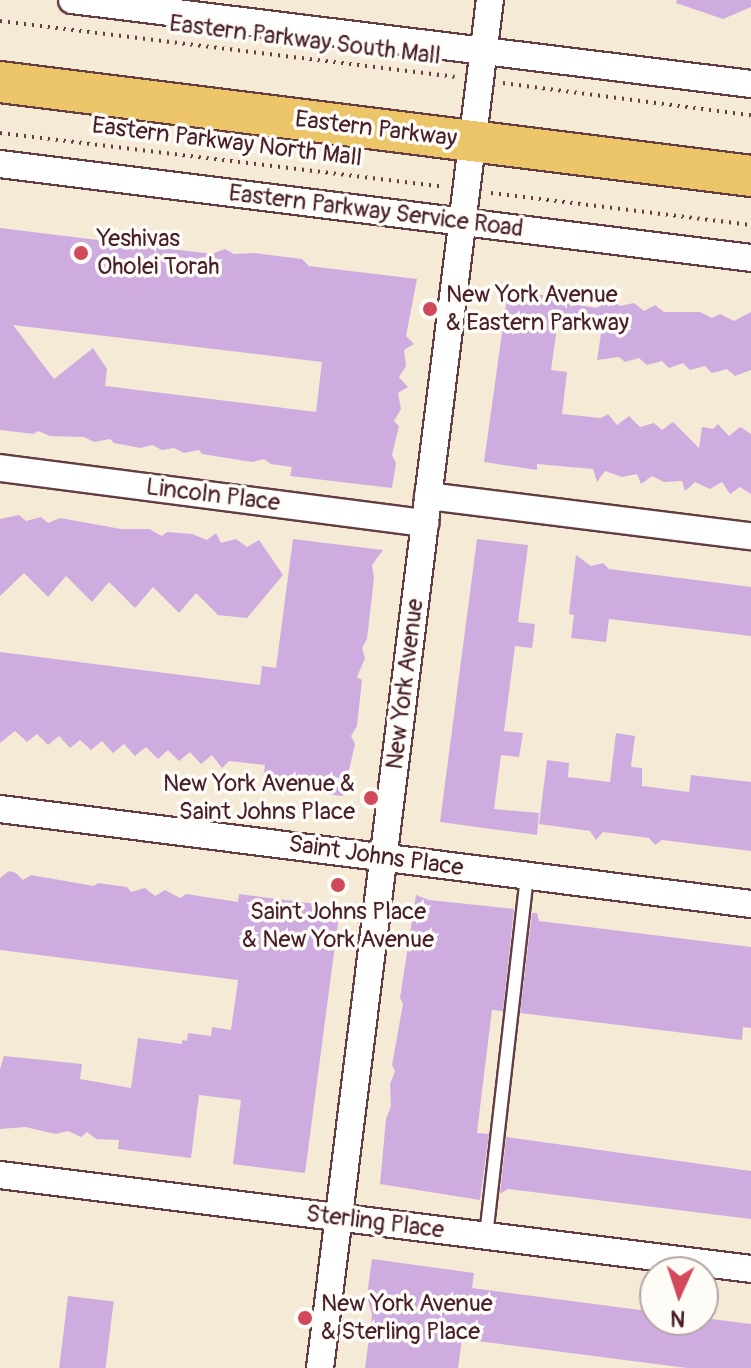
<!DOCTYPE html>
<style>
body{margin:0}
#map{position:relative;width:751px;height:1368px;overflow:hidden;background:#f5ead5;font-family:Pangolin,sans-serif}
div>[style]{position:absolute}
.building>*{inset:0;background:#cfacdf;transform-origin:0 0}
.path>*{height:4px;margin-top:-2px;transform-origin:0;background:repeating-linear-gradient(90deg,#643d44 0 2px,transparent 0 8px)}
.roads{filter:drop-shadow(2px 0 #643d44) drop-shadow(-2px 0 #643d44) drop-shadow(0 2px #643d44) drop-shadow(0 -2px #643d44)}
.service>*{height:12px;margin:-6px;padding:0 6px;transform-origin:6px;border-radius:6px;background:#fff}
.minor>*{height:26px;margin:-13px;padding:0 13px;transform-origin:13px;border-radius:13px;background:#fff}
.primary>*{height:40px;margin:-20px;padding:0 20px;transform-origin:20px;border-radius:20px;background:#edc569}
.dots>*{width:22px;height:22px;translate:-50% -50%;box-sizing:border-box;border:4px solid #fdfcf7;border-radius:50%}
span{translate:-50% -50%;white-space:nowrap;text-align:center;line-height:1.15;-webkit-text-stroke:7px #fdfcf7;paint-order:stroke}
.street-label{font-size:24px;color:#4a1f2b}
.poi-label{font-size:24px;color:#4a1f2b}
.left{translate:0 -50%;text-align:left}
.right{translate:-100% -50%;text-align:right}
.north{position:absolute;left:639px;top:1256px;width:80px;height:80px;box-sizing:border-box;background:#fdfcf7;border:2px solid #b5a4a5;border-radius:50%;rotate:183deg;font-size:22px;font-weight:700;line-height:32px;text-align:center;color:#4a1f2b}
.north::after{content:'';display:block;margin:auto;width:28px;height:36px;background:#d1495b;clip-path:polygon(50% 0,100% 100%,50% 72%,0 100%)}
</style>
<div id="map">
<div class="building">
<i style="clip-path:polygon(677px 0,751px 0,751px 7px,723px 19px,676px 3px)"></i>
<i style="clip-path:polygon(evenodd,0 228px,212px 254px,225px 249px,234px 254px,254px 253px,302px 259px,309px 266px,417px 279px,406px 336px,414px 344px,404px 350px,406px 366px,399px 377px,408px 387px,398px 393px,401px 409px,394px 421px,399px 426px,392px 455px,396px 463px,392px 488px,290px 476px,292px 467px,271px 464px,264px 459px,252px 462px,202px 454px,199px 450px,184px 453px,174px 448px,162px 450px,152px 445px,141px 448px,114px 443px,110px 439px,94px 442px,84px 437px,50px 436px,38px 431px,34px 434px,0 430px,0 228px,13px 325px,322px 362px,316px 412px,105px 386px,107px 369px,93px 348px,54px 379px,13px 325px)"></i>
<i style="clip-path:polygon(508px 290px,561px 298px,560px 302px,597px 308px,611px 299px,620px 306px,634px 303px,644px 311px,655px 305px,664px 312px,700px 312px,712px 318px,720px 314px,734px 321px,751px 312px,751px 370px,735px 376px,727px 369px,712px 373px,705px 366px,690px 370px,683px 363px,669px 368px,662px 361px,647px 365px,639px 358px,625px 362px,619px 357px,597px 360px,602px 327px,577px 323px,574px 319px,574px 323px,558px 321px,551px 370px,567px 372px,562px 414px,601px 418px,608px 414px,617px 425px,629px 416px,640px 427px,654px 423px,662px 430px,673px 422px,699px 448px,702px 427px,713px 429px,718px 424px,729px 436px,740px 427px,751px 434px,751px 494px,740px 487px,730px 494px,722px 482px,710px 489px,695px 482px,685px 491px,682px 481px,664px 482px,652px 476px,641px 484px,637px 474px,622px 477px,605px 471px,597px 482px,593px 469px,537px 464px,537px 470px,484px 462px)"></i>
<i style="clip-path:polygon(19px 515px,26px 521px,41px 517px,48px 523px,60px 518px,121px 529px,149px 529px,162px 536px,167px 532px,192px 534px,207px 540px,216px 533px,221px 543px,236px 539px,247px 547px,259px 540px,283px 575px,247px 618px,218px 615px,196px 593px,179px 613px,153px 587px,135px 608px,109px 582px,92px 602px,66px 576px,48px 597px,24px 573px,0 596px,0 519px)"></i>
<i style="clip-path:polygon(293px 539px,383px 550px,372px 565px,374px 578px,367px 639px,362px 648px,365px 658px,357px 677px,362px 680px,357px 726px,351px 736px,355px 744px,343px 796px,262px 786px,265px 765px,229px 761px,222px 768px,212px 755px,201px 764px,190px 752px,179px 761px,168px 750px,158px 759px,146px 747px,135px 756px,124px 744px,113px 753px,102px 741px,91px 750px,80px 740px,70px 748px,59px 736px,48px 745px,37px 734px,27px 742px,15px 731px,0 743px,0 652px,260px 685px,262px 666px,276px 668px)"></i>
<i style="clip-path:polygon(477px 539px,528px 545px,518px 622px,535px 624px,532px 648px,515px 646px,504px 731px,523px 733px,519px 757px,501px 755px,494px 809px,539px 813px,537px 835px,440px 822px)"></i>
<i style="clip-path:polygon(576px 555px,591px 566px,603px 563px,609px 569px,751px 587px,751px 636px,609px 619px,606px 642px,571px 638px,574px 615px,569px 614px)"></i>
<i style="clip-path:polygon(616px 733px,635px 736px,631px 767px,642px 768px,642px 786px,689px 792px,691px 775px,751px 782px,751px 851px,662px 840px,655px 845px,649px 838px,603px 832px,596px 840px,590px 831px,539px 824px,547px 760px,569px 763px,568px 777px,610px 782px)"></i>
<i style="clip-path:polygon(9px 871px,16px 873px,23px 880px,31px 875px,94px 886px,98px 883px,127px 887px,131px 892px,145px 888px,155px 896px,165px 890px,180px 898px,186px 894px,238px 902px,239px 894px,340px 907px,305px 1173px,233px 1164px,241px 1100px,199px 1095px,191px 1158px,118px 1149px,119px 1140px,96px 1139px,87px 1132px,81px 1137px,68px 1131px,56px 1134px,25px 1127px,0 1129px,0 1069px,4px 1056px,82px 1064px,80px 1079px,131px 1088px,138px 1038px,182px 1044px,182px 1040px,187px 1041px,188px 1033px,211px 1036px,212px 1027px,231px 1030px,238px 980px,0 950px,0 878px)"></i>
<i style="clip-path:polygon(416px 895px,429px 900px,514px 909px,503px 1011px,492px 1010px,481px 1099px,477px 1133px,489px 1134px,480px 1200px,380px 1184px,386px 1119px,391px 1106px,390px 1084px,395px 1071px,392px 1065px,403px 1004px,400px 998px)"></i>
<i style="clip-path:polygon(532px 913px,537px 913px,539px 921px,751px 947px,751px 1028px,743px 1027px,742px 1040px,520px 1013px)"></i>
<i style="clip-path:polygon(506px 1137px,751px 1171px,751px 1219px,508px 1189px,500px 1194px)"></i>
<i style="clip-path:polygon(372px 1259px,474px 1273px,472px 1288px,655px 1312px,655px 1320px,703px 1318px,751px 1324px,751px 1368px,687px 1368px,462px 1339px,458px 1368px,365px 1368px,372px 1315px,367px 1296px)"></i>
<i style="left:68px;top:1296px;width:46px;height:73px;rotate:7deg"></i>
</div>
<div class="path">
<i style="left:0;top:21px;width:458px;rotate:7deg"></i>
<i style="left:503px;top:83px;width:250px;rotate:7.4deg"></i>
<i style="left:0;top:133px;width:447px;rotate:6.9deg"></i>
<i style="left:491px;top:193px;width:262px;rotate:7deg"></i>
</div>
<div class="roads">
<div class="service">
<i style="left:486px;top:1236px;width:361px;rotate:-83.5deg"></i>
</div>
<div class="minor">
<i style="left:72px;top:0;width:684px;rotate:7.05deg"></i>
<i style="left:0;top:164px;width:757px;rotate:7.13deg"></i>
<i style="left:0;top:468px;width:429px;rotate:7.4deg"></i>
<i style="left:428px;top:496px;width:325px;rotate:7.1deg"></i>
<i style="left:0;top:809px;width:757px;rotate:7.21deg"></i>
<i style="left:0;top:1175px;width:757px;rotate:7.13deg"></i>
<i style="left:320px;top:1368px;width:1379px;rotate:-82.92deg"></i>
</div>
<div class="primary">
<i style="left:0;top:82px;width:757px;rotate:7.13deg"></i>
</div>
</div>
<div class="dots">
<i style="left:81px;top:253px;background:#d1495b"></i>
<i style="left:430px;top:309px;background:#d1495b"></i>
<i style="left:371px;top:798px;background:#d1495b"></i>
<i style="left:338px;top:885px;background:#d1495b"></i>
<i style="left:305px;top:1318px;background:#d1495b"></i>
</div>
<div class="street-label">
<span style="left:305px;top:40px;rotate:7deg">Eastern Parkway South Mall</span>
<span style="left:376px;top:129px;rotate:7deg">Eastern Parkway</span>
<span style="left:227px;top:142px;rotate:7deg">Eastern Parkway North Mall</span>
<span style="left:376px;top:211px;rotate:7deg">Eastern Parkway Service Road</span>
<span style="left:213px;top:495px;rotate:7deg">Lincoln Place</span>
<span style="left:405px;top:684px;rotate:-83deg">New York Avenue</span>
<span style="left:376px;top:856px;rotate:8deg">Saint Johns Place</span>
<span style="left:375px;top:1222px;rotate:7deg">Sterling Place</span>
</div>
<div class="poi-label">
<span class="left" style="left:97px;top:253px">Yeshivas<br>Oholei Torah</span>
<span class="left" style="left:446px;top:309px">New York Avenue<br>&amp; Eastern Parkway</span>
<span class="right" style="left:355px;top:798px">New York Avenue &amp;<br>Saint Johns Place</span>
<span style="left:338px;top:926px">Saint Johns Place<br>&amp; New York Avenue</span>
<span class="left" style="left:321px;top:1318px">New York Avenue<br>&amp; Sterling Place</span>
</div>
<div class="north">N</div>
</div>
